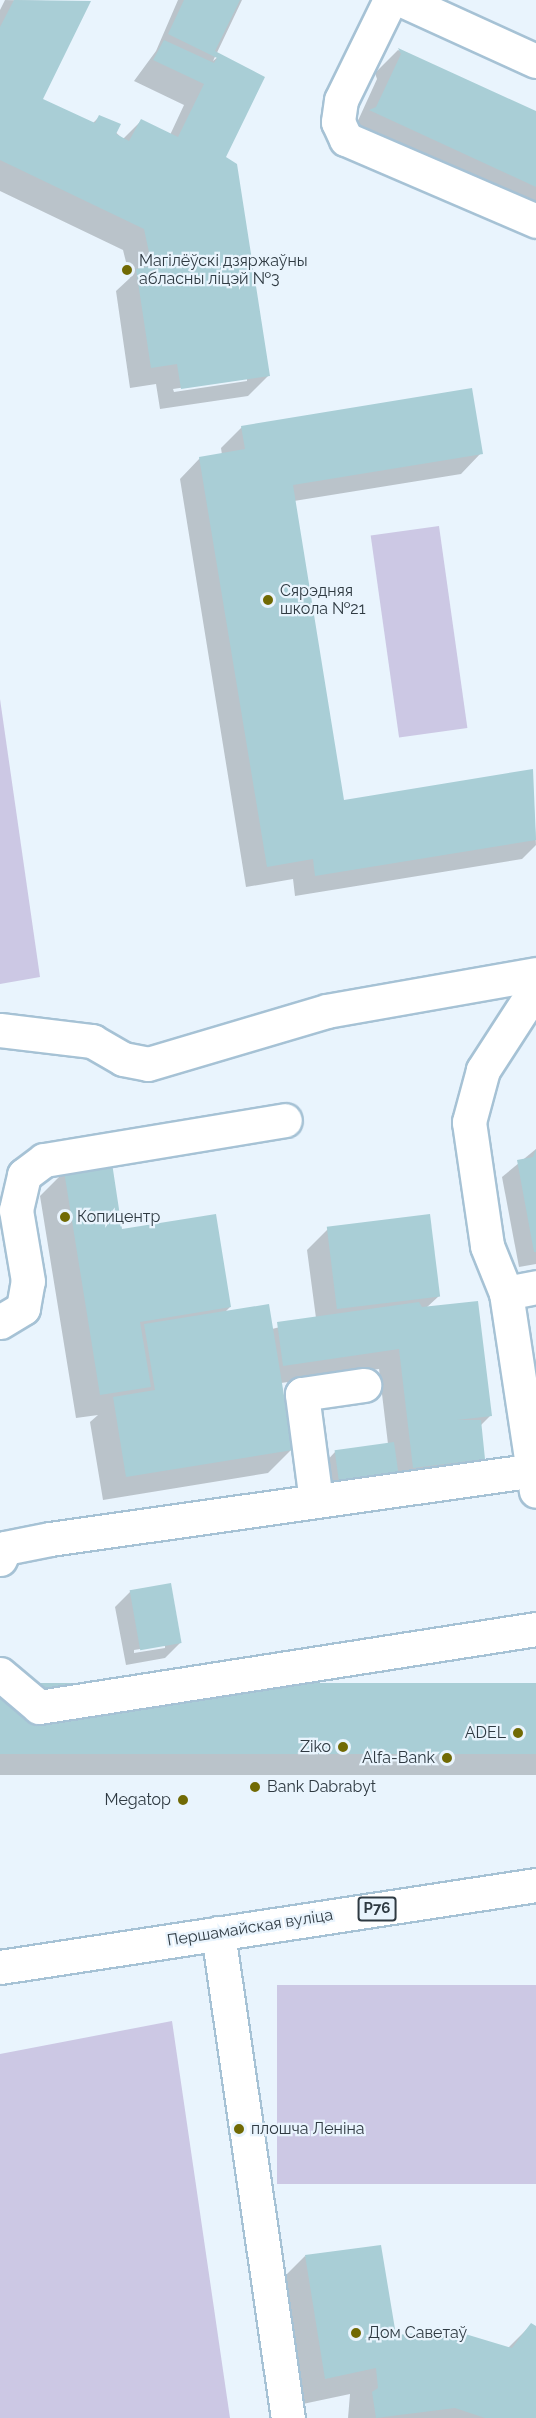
<!DOCTYPE html>
<meta charset="utf-8">
<style>
body{margin:0}
#map{position:relative;width:536px;height:2418px;overflow:hidden;background:#e9f4fd;font-family:Raleway,sans-serif}
div>[style]{position:absolute}
.green>*{inset:0;background:#ccc8e4;transform-origin:0 0}
.shadow>*{inset:0;background:#0003;transform-origin:0 0}
.building>*{inset:0;background:#a9ced6;transform-origin:0 0}
.roads{filter:drop-shadow(2px 0 #a6c2d5) drop-shadow(-2px 0 #a6c2d5) drop-shadow(0 2px #a6c2d5) drop-shadow(0 -2px #a6c2d5)}
.minor>*{height:33px;margin:-16.5px;padding:0 16.5px;transform-origin:16.5px;border-radius:16.5px;background:#fff}
.major>*{height:33px;margin:-16.5px;padding:0 16.5px;transform-origin:16.5px;border-radius:16.5px;background:#fff}
.dots>*{width:16px;height:16px;translate:-50% -50%;box-sizing:border-box;border:3px solid #e9f4fd;border-radius:50%}
span{translate:-50% -50%;white-space:nowrap;text-align:center;line-height:1.15;-webkit-text-stroke:4.5px #e9f4fd;paint-order:stroke}
.shield-label span{padding:2px 4px;background:#e9f4fd;border:2px solid;border-radius:4px;-webkit-text-stroke-width:0}
.shield-label{font-size:15px;color:#2f3a42;font-weight:700}
.poi-label{font-size:16px;color:#2f3a42}
.left{translate:0 -50%;text-align:left}
.right{translate:-100% -50%;text-align:right}
.street-label{font-size:16px;color:#2f3a42}
</style>
<div id="map">
<div class="green">
<i style="left:439px;top:526px;width:204px;height:69px;rotate:82deg"></i>
<i style="clip-path:polygon(0 699px,40px 977px,0 984px)"></i>
<i style="left:536px;top:1985px;width:199px;height:259px;rotate:90deg"></i>
<i style="clip-path:polygon(172px 2021px,230px 2418px,0 2418px,0 2054px)"></i>
</div>
<div class="shadow">
<i style="clip-path:polygon(evenodd,5px 0,89px 2px,41px 100px,92px 124px,99px 117px,123px 139px,141px 121px,170px 135px,184px 105px,134px 81px,156px 51px,178px 0,242px 0,213px 61px,219px 56px,224px 158px,269px 375px,248px 396px,160px 409px,156px 384px,130px 388px,116px 291px,130px 278px,123px 250px,0 191px,0 10px,5px 0,247px 378px,247px 381px,174px 392px,173px 389px,247px 378px)"></i>
<i style="clip-path:polygon(398px 50px,536px 113px,536px 222px,356px 125px,377px 79px,375px 73px)"></i>
<i style="clip-path:polygon(242px 427px,481px 453px,461px 474px,294px 501px,343px 802px,532px 771px,536px 845px,522px 859px,295px 896px,293px 879px,246px 887px,180px 479px,200px 458px,222px 455px,221px 448px)"></i>
<i style="clip-path:polygon(536px 1149px,536px 1264px,519px 1267px,502px 1177px)"></i>
<i style="clip-path:polygon(64px 1172px,121px 1230px,230px 1307px,224px 1313px,272px 1329px,316px 1318px,307px 1250px,328px 1229px,439px 1296px,426px 1308px,490px 1416px,480px 1426px,483px 1459px,475px 1467px,324px 1495px,320px 1468px,335px 1452px,388px 1444px,379px 1369px,281px 1383px,292px 1449px,268px 1473px,103px 1500px,90px 1422px,98px 1415px,76px 1418px,40px 1196px)"></i>
<i style="clip-path:polygon(evenodd,131px 1591px,180px 1643px,165px 1658px,126px 1665px,115px 1607px,131px 1591px,165px 1645px,165px 1648px,134px 1653px,134px 1650px,165px 1645px)"></i>
<i style="left:536px;top:1685px;width:90px;height:542px;rotate:90deg"></i>
<i style="clip-path:polygon(305px 2256px,395px 2337px,508px 2348px,531px 2325px,536px 2328px,536px 2418px,348px 2418px,350px 2394px,298px 2405px,278px 2283px)"></i>
</div>
<div class="building">
<i style="clip-path:polygon(14px 0,91px 1px,43px 99px,95px 123px,99px 115px,121px 124px,116px 134px,129px 141px,141px 119px,178px 137px,204px 84px,153px 60px,164px 40px,214px 63px,217px 58px,168px 34px,184px 0,240px 0,215px 51px,265px 77px,226px 157px,237px 164px,270px 376px,181px 389px,177px 364px,151px 368px,136px 269px,152px 266px,144px 229px,0 160px,0 27px)"></i>
<i style="clip-path:polygon(398px 48px,536px 111px,536px 187px,369px 110px,376px 107px,401px 54px)"></i>
<i style="clip-path:polygon(472px 388px,483px 454px,293px 485px,344px 800px,533px 769px,536px 840px,315px 876px,313px 859px,267px 867px,199px 457px,245px 449px,241px 426px)"></i>
<i style="clip-path:polygon(536px 1149px,536px 1252px,534px 1252px,517px 1160px,533px 1157px)"></i>
<i style="clip-path:polygon(112px 1163px,122px 1229px,216px 1214px,231px 1307px,140px 1322px,151px 1387px,100px 1395px,64px 1171px)"></i>
<i style="left:430px;top:1214px;width:83px;height:104px;rotate:83deg"></i>
<i style="clip-path:polygon(478px 1301px,492px 1416px,457px 1420px,481px 1420px,485px 1459px,413px 1468px,399px 1349px,283px 1366px,277px 1322px,419px 1302px,422px 1307px)"></i>
<i style="clip-path:polygon(269px 1304px,293px 1450px,126px 1477px,113px 1397px,155px 1390px,144px 1324px)"></i>
<i style="left:394px;top:1442px;width:30px;height:60px;rotate:82deg"></i>
<i style="left:171px;top:1583px;width:61px;height:42px;rotate:80deg"></i>
<i style="left:536px;top:1683px;width:71px;height:543px;rotate:90deg"></i>
<i style="clip-path:polygon(381px 2245px,396px 2335px,452px 2330px,512px 2348px,531px 2323px,536px 2326px,536px 2418px,485px 2418px,455px 2408px,376px 2418px,372px 2392px,378px 2388px,376px 2368px,325px 2379px,305px 2255px)"></i>
</div>
<div class="roads">
<div class="minor">
<i style="left:390px;top:0;width:111px;rotate:116.1deg"></i>
<i style="left:341px;top:100px;width:22px;rotate:98deg"></i>
<i style="left:338px;top:122px;width:19px;rotate:65deg"></i>
<i style="left:346px;top:139px;width:207px;rotate:23.3deg"></i>
<i style="left:402px;top:0;width:147px;rotate:24.5deg"></i>
<i style="left:536px;top:988px;width:98px;rotate:122.9deg"></i>
<i style="left:483px;top:1070px;width:54px;rotate:105.1deg"></i>
<i style="left:469px;top:1122px;width:125px;rotate:81.7deg"></i>
<i style="left:487px;top:1246px;width:51px;rotate:68deg"></i>
<i style="left:506px;top:1293px;width:200px;rotate:81.4deg"></i>
<i style="left:0;top:1030px;width:93px;rotate:6.8deg"></i>
<i style="left:92px;top:1041px;width:36px;rotate:30deg"></i>
<i style="left:123px;top:1059px;width:25px;rotate:11deg"></i>
<i style="left:148px;top:1064px;width:187px;rotate:-16.5deg"></i>
<i style="left:327px;top:1011px;width:212px;rotate:-10deg"></i>
<i style="left:506px;top:1293px;width:31px;rotate:-11deg"></i>
<i style="left:0;top:1322px;width:27px;rotate:-31deg"></i>
<i style="left:23px;top:1308px;width:27px;rotate:-80deg"></i>
<i style="left:28px;top:1281px;width:72px;rotate:-99.6deg"></i>
<i style="left:16px;top:1210px;width:36px;rotate:-77deg"></i>
<i style="left:24px;top:1175px;width:25px;rotate:-37deg"></i>
<i style="left:44px;top:1160px;width:244px;rotate:-9.4deg"></i>
<i style="left:316px;top:1501px;width:108px;rotate:-97.5deg"></i>
<i style="left:302px;top:1394px;width:63px;rotate:-8.3deg"></i>
<i style="left:0;top:1559px;width:12px;rotate:-66deg"></i>
<i style="left:5px;top:1548px;width:46px;rotate:-11.3deg"></i>
<i style="left:50px;top:1539px;width:488px;rotate:-8.1deg"></i>
<i style="left:0;top:1674px;width:51px;rotate:40.2deg"></i>
<i style="left:39px;top:1707px;width:503px;rotate:-8.92deg"></i>
<i style="left:218px;top:1933px;width:490px;rotate:81.8deg"></i>
</div>
<div class="major">
<i style="left:0;top:1967px;width:542px;rotate:-8.7deg"></i>
</div>
</div>
<div class="dots">
<i style="left:127px;top:270px;background:#716a04"></i>
<i style="left:268px;top:600px;background:#716a04"></i>
<i style="left:65px;top:1217px;background:#716a04"></i>
<i style="left:518px;top:1733px;background:#716a04"></i>
<i style="left:343px;top:1747px;background:#716a04"></i>
<i style="left:447px;top:1758px;background:#716a04"></i>
<i style="left:255px;top:1787px;background:#716a04"></i>
<i style="left:183px;top:1800px;background:#716a04"></i>
<i style="left:239px;top:2129px;background:#716a04"></i>
<i style="left:356px;top:2333px;background:#716a04"></i>
</div>
<div class="shield-label">
<span style="left:377px;top:1909px">Р76</span>
</div>
<div class="poi-label">
<span class="left" style="left:139px;top:270px">Магілёўскі дзяржаўны<br>абласны ліцэй №3</span>
<span class="left" style="left:280px;top:600px">Сярэдняя<br>школа №21</span>
<span class="left" style="left:77px;top:1217px">Копицентр</span>
<span class="right" style="left:506px;top:1733px">ADEL</span>
<span class="right" style="left:331px;top:1747px">Ziko</span>
<span class="right" style="left:435px;top:1758px">Alfa-Bank</span>
<span class="left" style="left:267px;top:1787px">Bank Dabrabyt</span>
<span class="right" style="left:171px;top:1800px">Megatop</span>
<span class="left" style="left:251px;top:2129px">плошча Леніна</span>
<span class="left" style="left:368px;top:2333px">Дом Саветаў</span>
</div>
<div class="street-label">
<span style="left:250px;top:1928px;rotate:-9deg">Першамайская вуліца</span>
</div>
</div>
